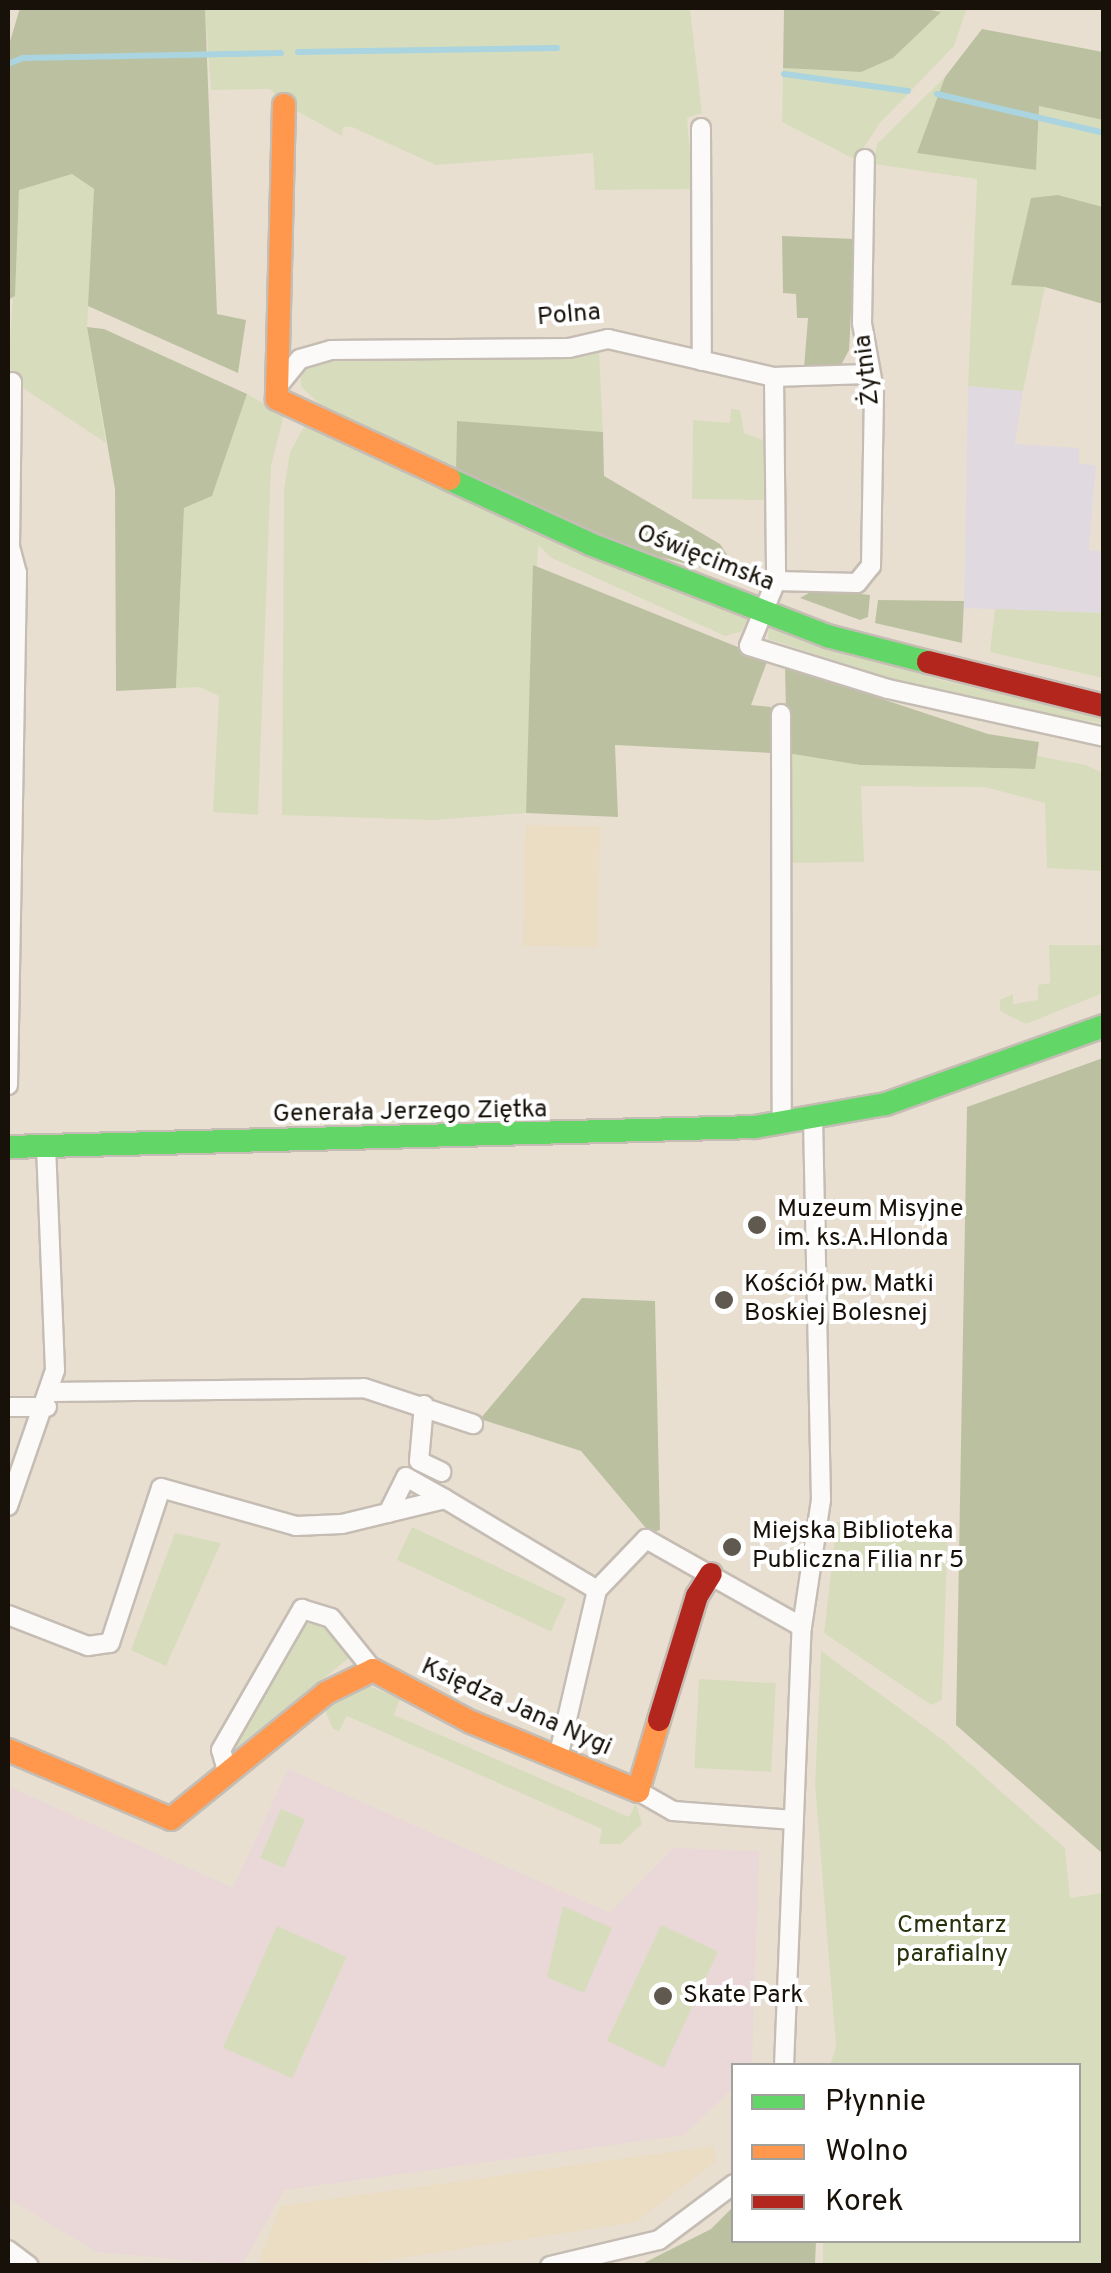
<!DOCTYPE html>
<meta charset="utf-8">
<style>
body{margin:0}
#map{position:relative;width:1111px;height:2273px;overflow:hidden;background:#e8dfd1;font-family:Overpass,sans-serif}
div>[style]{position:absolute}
.commercial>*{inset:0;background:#e0dae0}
.built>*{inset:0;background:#ebdcc4;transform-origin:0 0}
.education>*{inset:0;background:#e9d8d7}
.green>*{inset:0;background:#d7ddbc;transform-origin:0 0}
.forest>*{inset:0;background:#bbc1a0}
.stream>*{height:6px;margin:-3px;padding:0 3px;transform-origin:3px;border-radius:3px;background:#aad4df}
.roads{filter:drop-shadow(2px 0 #c5bdb4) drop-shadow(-2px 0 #c5bdb4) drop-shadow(0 2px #c5bdb4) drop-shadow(0 -2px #c5bdb4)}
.street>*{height:18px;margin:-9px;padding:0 9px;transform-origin:9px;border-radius:9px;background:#fcfaf8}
.fast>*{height:22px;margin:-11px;padding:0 11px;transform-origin:11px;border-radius:11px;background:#63d668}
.slow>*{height:22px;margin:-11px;padding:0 11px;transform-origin:11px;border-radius:11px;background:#ff974d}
.jam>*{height:22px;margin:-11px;padding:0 11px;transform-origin:11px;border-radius:11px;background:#b3261e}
.dots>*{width:28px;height:28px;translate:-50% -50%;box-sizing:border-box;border:5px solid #fff;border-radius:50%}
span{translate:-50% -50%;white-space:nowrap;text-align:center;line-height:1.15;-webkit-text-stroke:8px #fff;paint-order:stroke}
.street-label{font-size:25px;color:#171109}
.poi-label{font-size:25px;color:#171109}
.left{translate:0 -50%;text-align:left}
.park-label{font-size:25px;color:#26320b}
.frame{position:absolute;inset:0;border:10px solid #171109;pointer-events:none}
.legend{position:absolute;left:731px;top:2063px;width:350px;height:180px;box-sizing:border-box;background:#fff;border:2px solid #a2a09d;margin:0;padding:12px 18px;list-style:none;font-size:30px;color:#171109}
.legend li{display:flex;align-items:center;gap:20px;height:50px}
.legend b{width:50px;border:2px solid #a2a09d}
</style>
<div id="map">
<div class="commercial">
<i style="clip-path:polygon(968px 386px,1023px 391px,1015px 444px,1079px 448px,1079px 464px,1096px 465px,1089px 550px,1103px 551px,1103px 613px,964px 608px)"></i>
</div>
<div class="built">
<i style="left:525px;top:825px;width:75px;height:121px;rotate:1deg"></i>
<i style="clip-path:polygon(714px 2146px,717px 2161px,636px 2222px,356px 2265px,257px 2265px,280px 2206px)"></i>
</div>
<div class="education">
<i style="clip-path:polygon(288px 1769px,610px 1913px,673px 1848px,759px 1851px,752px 2065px,734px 2066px,733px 2088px,684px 2135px,284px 2190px,242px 2265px,96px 2252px,8px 2198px,8px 1786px,233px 1888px)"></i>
</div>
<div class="green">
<i style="clip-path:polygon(205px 8px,690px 8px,702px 113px,687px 118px,693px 189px,595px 190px,593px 153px,436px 165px,352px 127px,343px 127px,342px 136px,286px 105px,270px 89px,211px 90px)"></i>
<i style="clip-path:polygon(943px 8px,967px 8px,954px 46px,879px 124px,856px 160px,782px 122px,783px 68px,861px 72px)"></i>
<i style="clip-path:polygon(945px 77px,918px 153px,1036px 170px,1039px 106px,1103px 120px,1103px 207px,1058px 195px,1011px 284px,1045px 287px,1023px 391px,968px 386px,977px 179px,874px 164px,877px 144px)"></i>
<i style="clip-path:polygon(72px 174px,94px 189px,87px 327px,106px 443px,8px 378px,19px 189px)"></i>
<i style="clip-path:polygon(599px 351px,603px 432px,457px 422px,456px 469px,334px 417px,301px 387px,301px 374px,314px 364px,375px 353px,566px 357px)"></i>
<i style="clip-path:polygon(247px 394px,284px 415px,271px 466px,258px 815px,213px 812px,219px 696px,200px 687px,176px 688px,184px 508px,212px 496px)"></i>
<i style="clip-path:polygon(731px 409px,740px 410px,744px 433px,771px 443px,771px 500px,692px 499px,693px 420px,730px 423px)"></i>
<i style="clip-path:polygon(305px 425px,544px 533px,748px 619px,742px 631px,725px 636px,552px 558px,538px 545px,526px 813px,434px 820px,282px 815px,284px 490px,290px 452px)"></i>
<i style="clip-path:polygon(995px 609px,1103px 613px,1103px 678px,990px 652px)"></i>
<i style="clip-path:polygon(769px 627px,940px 680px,1103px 717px,1102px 723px,991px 705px,883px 676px,768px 639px)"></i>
<i style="clip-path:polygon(787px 753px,860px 765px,1034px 769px,1037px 756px,1086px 765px,1103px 773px,1103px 871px,1047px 868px,1045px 803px,985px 787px,861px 786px,864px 862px,786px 863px)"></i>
<i style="clip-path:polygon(1049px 945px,1103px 945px,1103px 993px,1026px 1024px,1000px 1011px,1000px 1000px,1013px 994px,1013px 1004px,1038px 1000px,1038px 985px,1050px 983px)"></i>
<i style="clip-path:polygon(837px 1522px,948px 1525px,942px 1700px,931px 1705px,824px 1633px)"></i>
<i style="left:412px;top:1527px;width:170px;height:36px;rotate:25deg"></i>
<i style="clip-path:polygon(175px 1533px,221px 1543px,166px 1666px,131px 1650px)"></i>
<i style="clip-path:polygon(309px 1620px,319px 1621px,354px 1654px,236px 1748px,232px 1742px)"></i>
<i style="clip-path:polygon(821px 1651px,943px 1740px,1065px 1848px,1070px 1898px,1103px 1893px,1103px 2265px,823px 2265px,823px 2241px,1078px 2240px,1078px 2066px,830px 2065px,836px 2047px,815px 1784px)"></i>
<i style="left:699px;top:1679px;width:77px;height:89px;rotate:3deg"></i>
<i style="clip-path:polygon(367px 1685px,400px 1699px,394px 1715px,459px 1743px,629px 1817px,636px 1803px,642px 1824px,621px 1844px,599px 1844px,602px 1829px,347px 1716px,339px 1731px,333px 1729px,326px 1713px,329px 1702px)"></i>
<i style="left:281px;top:1809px;width:26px;height:53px;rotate:23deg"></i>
<i style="clip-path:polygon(563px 1906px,612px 1928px,584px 1993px,547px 1977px)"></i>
<i style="left:661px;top:1925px;width:63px;height:128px;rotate:25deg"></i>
<i style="left:277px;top:1926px;width:76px;height:133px;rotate:24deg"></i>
</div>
<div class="forest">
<i style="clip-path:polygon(20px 8px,205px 8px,217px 314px,246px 320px,238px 373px,88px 306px,94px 189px,72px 174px,19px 190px,15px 296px,8px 300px,8px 48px)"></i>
<i style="clip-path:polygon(784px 8px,920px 8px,941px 12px,893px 58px,861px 72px,783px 68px)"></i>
<i style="clip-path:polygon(982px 29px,1103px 52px,1103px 120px,1039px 106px,1036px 170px,917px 153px,945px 77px)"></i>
<i style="clip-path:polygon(1058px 195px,1103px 207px,1103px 304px,1045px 287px,1011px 285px,1031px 198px)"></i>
<i style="clip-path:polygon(782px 236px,855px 239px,849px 350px,840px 367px,804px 368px,808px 318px,797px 318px,796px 294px,783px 293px)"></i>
<i style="clip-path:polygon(87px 327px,104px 329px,247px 394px,212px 496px,184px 508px,176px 688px,116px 691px,115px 489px)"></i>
<i style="clip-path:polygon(457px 421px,603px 432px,604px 476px,720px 544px,733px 564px,728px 575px,609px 543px,456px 469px)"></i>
<i style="clip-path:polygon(533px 565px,768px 659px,751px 705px,771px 707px,772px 753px,615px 745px,618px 817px,526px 813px)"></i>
<i style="clip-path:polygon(816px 589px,870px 595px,868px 617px,860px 620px,800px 598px)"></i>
<i style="clip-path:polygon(878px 600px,964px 601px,962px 643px,875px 623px)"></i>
<i style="clip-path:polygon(785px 667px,988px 734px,1039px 742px,1035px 769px,860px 765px,787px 753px)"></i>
<i style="clip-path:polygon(1103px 1058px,1104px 1058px,1103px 1854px,956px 1725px,967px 1107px)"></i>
<i style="clip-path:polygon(582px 1298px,655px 1301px,660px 1530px,650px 1533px,581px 1451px,480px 1419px)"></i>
<i style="clip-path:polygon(733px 2207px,734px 2240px,816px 2241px,815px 2265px,640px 2265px,711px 2229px)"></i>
</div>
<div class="stream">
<i style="left:298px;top:52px;width:259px;rotate:-0.9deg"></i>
<i style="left:8px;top:64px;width:16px;rotate:-22deg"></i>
<i style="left:23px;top:58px;width:258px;rotate:-1.1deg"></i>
<i style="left:784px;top:74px;width:125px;rotate:7.8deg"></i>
<i style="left:937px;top:94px;width:171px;rotate:13.1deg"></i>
</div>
<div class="roads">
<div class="street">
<i style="left:701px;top:128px;width:233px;rotate:89.8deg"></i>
<i style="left:774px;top:377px;width:204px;rotate:89.4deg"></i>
<i style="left:776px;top:581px;width:70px;rotate:112.6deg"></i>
<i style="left:749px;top:646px;width:145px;rotate:17.2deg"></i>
<i style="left:888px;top:689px;width:221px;rotate:12.5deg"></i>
<i style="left:282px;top:381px;width:28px;rotate:-51deg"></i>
<i style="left:300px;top:359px;width:32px;rotate:-16deg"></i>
<i style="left:331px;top:350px;width:238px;rotate:-0.5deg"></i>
<i style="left:569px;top:348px;width:40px;rotate:-13deg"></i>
<i style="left:608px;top:339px;width:170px;rotate:12.9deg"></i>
<i style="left:774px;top:377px;width:95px;rotate:-1.8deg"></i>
<i style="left:776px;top:581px;width:81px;rotate:1.4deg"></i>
<i style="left:857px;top:583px;width:22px;rotate:-51deg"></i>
<i style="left:871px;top:566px;width:176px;rotate:-89deg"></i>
<i style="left:874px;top:390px;width:68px;rotate:-100.2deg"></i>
<i style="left:862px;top:323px;width:164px;rotate:-89deg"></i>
<i style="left:781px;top:714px;width:410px;rotate:89.9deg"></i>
<i style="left:8px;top:1085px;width:512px;rotate:-88.99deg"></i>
<i style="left:17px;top:573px;width:27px;rotate:-105deg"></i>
<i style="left:10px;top:547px;width:165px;rotate:-89.3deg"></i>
<i style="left:51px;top:1392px;width:313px;rotate:-0.7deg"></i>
<i style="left:364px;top:1388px;width:115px;rotate:18.3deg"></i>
<i style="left:424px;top:1405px;width:56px;rotate:95.1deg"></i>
<i style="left:419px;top:1461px;width:25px;rotate:26deg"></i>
<i style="left:8px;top:1407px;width:39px"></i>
<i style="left:8px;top:1506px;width:144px;rotate:-70.9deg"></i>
<i style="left:55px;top:1370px;width:224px;rotate:-92.3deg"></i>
<i style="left:388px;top:1513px;width:40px;rotate:-63.4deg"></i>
<i style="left:406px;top:1477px;width:45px;rotate:29.4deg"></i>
<i style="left:597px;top:1590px;width:71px;rotate:-46.1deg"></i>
<i style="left:646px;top:1539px;width:179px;rotate:29.4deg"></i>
<i style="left:8px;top:1615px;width:86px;rotate:21.2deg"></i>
<i style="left:88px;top:1646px;width:22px;rotate:-8deg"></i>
<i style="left:110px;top:1643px;width:163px;rotate:-71.8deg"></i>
<i style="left:161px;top:1488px;width:140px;rotate:15.7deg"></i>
<i style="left:296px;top:1526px;width:46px;rotate:-2.5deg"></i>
<i style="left:342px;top:1524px;width:106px;rotate:-13.6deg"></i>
<i style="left:445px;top:1499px;width:177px;rotate:30.9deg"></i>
<i style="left:597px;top:1590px;width:171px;rotate:103.1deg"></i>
<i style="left:228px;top:1774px;width:25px;rotate:-106deg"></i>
<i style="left:221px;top:1750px;width:163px;rotate:-60.1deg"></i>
<i style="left:302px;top:1609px;width:30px;rotate:17deg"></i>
<i style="left:331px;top:1618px;width:67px;rotate:51.1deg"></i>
<i style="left:638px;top:1791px;width:40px;rotate:29.7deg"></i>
<i style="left:673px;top:1811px;width:121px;rotate:4.3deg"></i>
<i style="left:784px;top:2066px;width:439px;rotate:-87.7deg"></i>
<i style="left:802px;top:1627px;width:128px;rotate:-81.5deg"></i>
<i style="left:821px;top:1500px;width:381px;rotate:-91.2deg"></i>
<i style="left:8px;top:2250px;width:26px;rotate:37deg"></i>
<i style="left:550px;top:2266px;width:112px;rotate:-13.4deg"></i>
<i style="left:659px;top:2240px;width:94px;rotate:-36.7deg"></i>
</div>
<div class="fast">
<i style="left:449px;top:479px;width:155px;rotate:24.7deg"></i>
<i style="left:590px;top:544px;width:254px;rotate:21.2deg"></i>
<i style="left:827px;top:636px;width:104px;rotate:14.4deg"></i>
<i style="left:8px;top:1147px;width:747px;rotate:-1.53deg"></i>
<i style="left:755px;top:1127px;width:133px;rotate:-10deg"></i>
<i style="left:886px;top:1104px;width:232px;rotate:-19.7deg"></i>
</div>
<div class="slow">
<i style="left:284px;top:105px;width:294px;rotate:91.4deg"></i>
<i style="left:277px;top:399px;width:190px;rotate:24.9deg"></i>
<i style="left:8px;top:1750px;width:177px;rotate:22.9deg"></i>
<i style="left:171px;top:1819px;width:200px;rotate:-39.1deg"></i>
<i style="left:326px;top:1693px;width:52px;rotate:-26.1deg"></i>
<i style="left:373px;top:1670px;width:111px;rotate:28deg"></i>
<i style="left:471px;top:1722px;width:181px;rotate:22.4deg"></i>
<i style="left:638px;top:1791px;width:74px;rotate:-73.5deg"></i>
</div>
<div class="jam">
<i style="left:928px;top:662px;width:181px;rotate:14deg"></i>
<i style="left:659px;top:1720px;width:130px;rotate:-73deg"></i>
<i style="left:697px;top:1596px;width:26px;rotate:-58deg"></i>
</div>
</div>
<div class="dots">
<i style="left:757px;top:1225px;background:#60594f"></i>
<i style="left:724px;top:1300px;background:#60594f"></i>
<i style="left:732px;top:1547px;background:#60594f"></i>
<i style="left:663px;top:1996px;background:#60594f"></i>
</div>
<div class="street-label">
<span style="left:569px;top:316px;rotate:-5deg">Polna</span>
<span style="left:868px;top:370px;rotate:-97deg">Żytnia</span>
<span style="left:705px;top:559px;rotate:21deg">Oświęcimska</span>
<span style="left:410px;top:1113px;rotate:-1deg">Generała Jerzego Ziętka</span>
<span style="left:516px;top:1708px;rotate:24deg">Księdza Jana Nygi</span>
</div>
<div class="poi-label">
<span class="left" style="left:777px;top:1225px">Muzeum Misyjne<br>im. ks.A.Hlonda</span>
<span class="left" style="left:744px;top:1300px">Kościół pw. Matki<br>Boskiej Bolesnej</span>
<span class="left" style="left:752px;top:1547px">Miejska Biblioteka<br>Publiczna Filia nr 5</span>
<span class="left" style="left:683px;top:1996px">Skate Park</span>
</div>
<div class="park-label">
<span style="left:952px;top:1941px">Cmentarz<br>parafialny</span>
</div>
<div class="frame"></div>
<ul class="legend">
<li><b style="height:12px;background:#63d668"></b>Płynnie</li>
<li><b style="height:12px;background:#ff974d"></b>Wolno</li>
<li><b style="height:12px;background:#b3261e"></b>Korek</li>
</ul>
</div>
